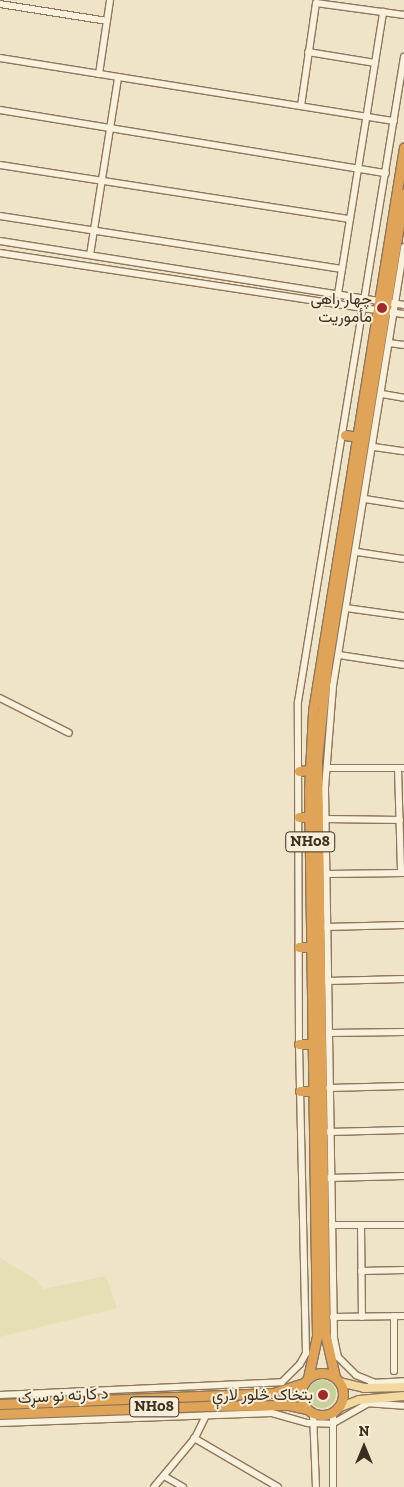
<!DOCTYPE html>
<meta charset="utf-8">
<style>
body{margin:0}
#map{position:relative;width:404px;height:1487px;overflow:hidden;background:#f0e4c8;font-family:"Zilla Slab",Vazirmatn,serif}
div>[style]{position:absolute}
.farmland>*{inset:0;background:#e6deb5}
.green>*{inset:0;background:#c9cf9b}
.round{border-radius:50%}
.roads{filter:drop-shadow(1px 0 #8d765c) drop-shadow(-1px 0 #8d765c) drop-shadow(0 1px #8d765c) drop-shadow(0 -1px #8d765c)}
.minor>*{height:6px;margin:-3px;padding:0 3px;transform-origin:3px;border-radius:3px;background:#faf1dc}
.major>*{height:8px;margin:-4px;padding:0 4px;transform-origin:4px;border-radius:4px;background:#f3d9a0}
.highway>*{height:9px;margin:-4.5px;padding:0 4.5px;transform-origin:4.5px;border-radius:4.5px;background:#e0a458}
.highway>.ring{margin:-4.5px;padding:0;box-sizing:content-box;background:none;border:9px solid #e0a458;border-radius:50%}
.dots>*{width:14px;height:14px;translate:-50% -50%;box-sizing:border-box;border:2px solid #f7eed8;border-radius:50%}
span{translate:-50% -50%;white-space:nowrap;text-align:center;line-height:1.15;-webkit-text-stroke:4px #f7eed8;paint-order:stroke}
.shield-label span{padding:1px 4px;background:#f7eed8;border:1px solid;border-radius:4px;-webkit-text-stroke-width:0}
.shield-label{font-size:15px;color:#3d2e20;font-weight:700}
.poi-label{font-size:16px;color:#3d2e20}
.right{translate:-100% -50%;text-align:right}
.street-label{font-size:16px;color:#3d2e20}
.north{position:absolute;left:339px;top:1422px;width:50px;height:50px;-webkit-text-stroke:4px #f7eed8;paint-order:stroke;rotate:0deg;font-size:14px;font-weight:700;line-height:20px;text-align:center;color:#3d2e20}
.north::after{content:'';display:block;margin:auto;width:18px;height:22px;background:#3d2e20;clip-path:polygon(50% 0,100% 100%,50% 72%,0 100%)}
</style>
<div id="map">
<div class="farmland">
<i style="clip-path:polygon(0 1258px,35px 1279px,43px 1289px,106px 1276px,117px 1308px,0 1337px)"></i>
</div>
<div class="green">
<i class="round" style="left:308px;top:1380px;width:28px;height:28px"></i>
</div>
<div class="roads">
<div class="minor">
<i style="left:0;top:4px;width:108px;rotate:9deg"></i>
<i style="left:308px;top:52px;width:68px;rotate:9.3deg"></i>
<i style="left:0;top:58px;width:399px;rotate:9.1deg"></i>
<i style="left:99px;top:74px;width:75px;rotate:-81.5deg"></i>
<i style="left:301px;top:106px;width:104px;rotate:-81.7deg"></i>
<i style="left:316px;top:3px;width:89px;rotate:7.8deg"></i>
<i style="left:0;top:110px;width:391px;rotate:9.3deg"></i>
<i style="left:0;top:165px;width:354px;rotate:8.8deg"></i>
<i style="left:0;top:216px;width:346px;rotate:8.8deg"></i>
<i style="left:0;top:241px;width:409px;rotate:9deg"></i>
<i style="left:0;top:253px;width:409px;rotate:8.6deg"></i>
<i style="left:90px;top:255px;width:179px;rotate:-81deg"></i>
<i style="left:338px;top:294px;width:286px;rotate:-80.9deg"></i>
<i style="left:389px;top:343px;width:15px;rotate:8deg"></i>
<i style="left:382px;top:394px;width:22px;rotate:10deg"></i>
<i style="left:374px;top:447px;width:30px;rotate:8deg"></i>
<i style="left:365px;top:499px;width:39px;rotate:9deg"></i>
<i style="left:357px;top:552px;width:48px;rotate:8.5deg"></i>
<i style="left:346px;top:608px;width:59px;rotate:7.9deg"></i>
<i style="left:339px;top:655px;width:66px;rotate:8.7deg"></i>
<i style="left:0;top:698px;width:77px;rotate:26.9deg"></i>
<i style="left:327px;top:768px;width:77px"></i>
<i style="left:398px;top:769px;width:104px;rotate:88.3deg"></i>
<i style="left:326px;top:819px;width:74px;rotate:0.8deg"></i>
<i style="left:327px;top:874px;width:77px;rotate:-0.7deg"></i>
<i style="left:326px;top:927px;width:78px;rotate:-1.5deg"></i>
<i style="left:327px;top:981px;width:77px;rotate:-1.5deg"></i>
<i style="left:329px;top:1033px;width:75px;rotate:-0.8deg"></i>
<i style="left:329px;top:1088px;width:75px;rotate:-1.5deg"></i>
<i style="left:329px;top:1132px;width:75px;rotate:-1.5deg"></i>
<i style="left:329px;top:1178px;width:75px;rotate:-1.5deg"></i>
<i style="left:332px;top:1225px;width:72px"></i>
<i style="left:361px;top:1225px;width:92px;rotate:89.4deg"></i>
<i style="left:361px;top:1271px;width:43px;rotate:-1.3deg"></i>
<i style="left:394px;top:1316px;width:55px;rotate:90deg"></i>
<i style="left:333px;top:1317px;width:71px;rotate:-0.8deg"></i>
<i style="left:373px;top:1382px;width:18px;rotate:-158deg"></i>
<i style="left:356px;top:1375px;width:25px;rotate:-135deg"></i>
<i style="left:338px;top:1357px;width:19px;rotate:-102deg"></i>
<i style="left:334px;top:1338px;width:550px;rotate:-90.94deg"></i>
<i style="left:325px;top:788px;width:102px;rotate:-85.5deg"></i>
<i style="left:333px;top:686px;width:445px;rotate:-80.8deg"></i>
<i style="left:371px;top:1383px;width:33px;rotate:-3deg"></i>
<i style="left:0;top:1395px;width:282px;rotate:-2.6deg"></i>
<i style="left:282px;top:1382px;width:25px;rotate:-45deg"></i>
<i style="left:300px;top:1364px;width:13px;rotate:-61deg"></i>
<i style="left:306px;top:1353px;width:309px;rotate:-91.3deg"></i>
<i style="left:299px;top:1044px;width:342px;rotate:-90.2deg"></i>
<i style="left:298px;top:702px;width:654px;rotate:-80.67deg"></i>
<i style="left:365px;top:1403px;width:39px;rotate:4deg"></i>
<i style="left:333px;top:1412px;width:75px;rotate:90deg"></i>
<i style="left:313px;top:1413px;width:74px;rotate:87.7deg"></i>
<i style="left:0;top:1423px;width:272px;rotate:-2.1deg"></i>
<i style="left:272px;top:1413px;width:37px;rotate:16deg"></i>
<i style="left:308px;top:1423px;width:24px;rotate:2deg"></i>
<i style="left:332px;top:1424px;width:40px;rotate:-29.7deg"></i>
<i style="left:194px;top:1438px;width:97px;rotate:30.3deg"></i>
<i style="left:164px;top:1476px;width:22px;rotate:30deg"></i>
<i style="left:154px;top:1487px;width:64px;rotate:-50.1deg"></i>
<i style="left:195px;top:1438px;width:25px;rotate:-64deg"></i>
</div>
<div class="major">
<i style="left:339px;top:1382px;width:26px;rotate:13deg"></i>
<i style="left:364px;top:1388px;width:40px;rotate:-1.4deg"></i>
<i style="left:338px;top:1408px;width:22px;rotate:-21deg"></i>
<i style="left:359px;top:1400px;width:45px;rotate:-5.1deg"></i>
</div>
<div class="highway">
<i style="left:345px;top:435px;width:13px;rotate:9deg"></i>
<i style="left:299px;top:771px;width:11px;rotate:-5deg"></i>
<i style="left:299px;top:817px;width:11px"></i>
<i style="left:299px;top:947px;width:13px"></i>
<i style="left:299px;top:1044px;width:14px"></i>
<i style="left:300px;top:1091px;width:13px"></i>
<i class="ring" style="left:301px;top:1373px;width:33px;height:33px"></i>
<i style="left:335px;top:1377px;width:45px;rotate:-102.8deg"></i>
<i style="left:325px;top:1333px;width:573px;rotate:-90.8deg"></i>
<i style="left:317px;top:760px;width:96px;rotate:-84deg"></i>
<i style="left:327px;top:665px;width:478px;rotate:-80.7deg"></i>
<i style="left:308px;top:1378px;width:43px;rotate:-77.9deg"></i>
<i style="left:317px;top:1336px;width:545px;rotate:-90.84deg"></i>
<i style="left:309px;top:791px;width:80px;rotate:-87.1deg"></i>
<i style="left:313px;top:711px;width:571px;rotate:-80.83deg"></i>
<i style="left:0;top:1404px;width:273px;rotate:-2.3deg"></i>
<i style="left:273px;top:1393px;width:33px;rotate:-18deg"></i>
<i style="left:0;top:1414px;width:212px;rotate:-2.2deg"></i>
<i style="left:212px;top:1406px;width:77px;rotate:-0.7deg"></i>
<i style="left:289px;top:1405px;width:18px;rotate:13deg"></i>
</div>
</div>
<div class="dots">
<i style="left:382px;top:308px;background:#9e2a2b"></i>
<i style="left:323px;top:1395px;background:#9e2a2b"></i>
</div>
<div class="shield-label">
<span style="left:310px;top:842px">NH08</span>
<span style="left:154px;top:1407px">NH08</span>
</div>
<div class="poi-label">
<span class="right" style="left:372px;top:308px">چهار راهی<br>مأموریت</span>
<span class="right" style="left:313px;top:1395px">بتخاک څلور لارې</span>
</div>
<div class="street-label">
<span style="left:63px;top:1396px;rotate:-3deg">د کارته نو سړک</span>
</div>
<div class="north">N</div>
</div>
